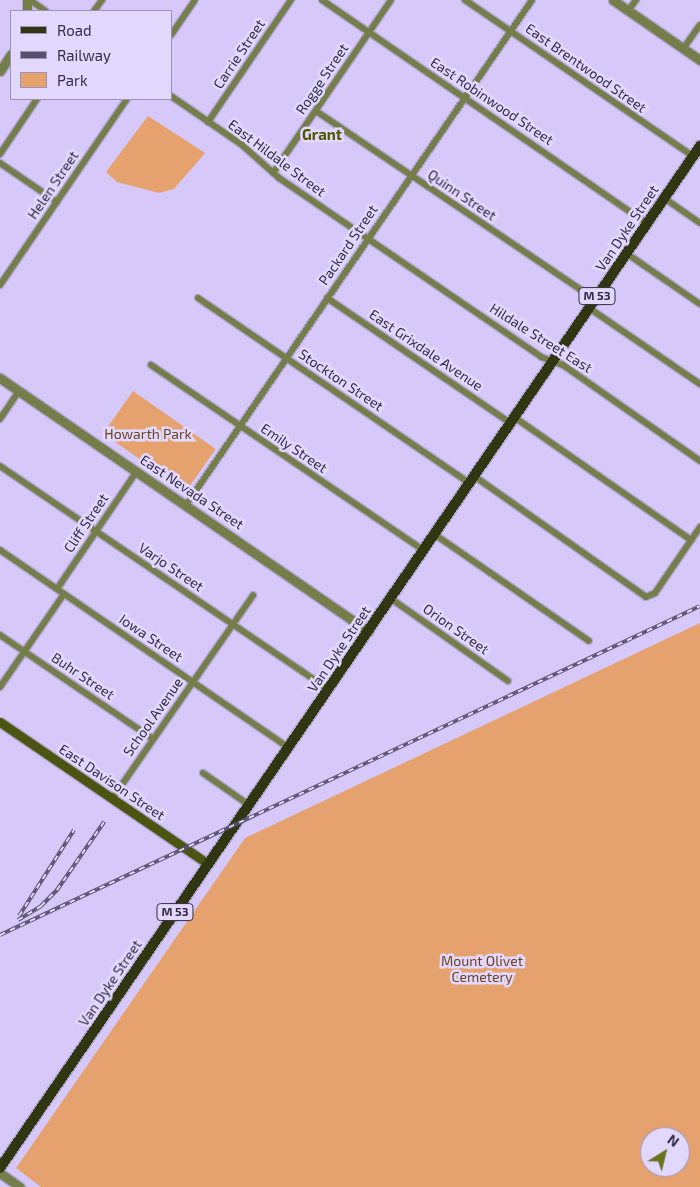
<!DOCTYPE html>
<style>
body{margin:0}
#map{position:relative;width:700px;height:1187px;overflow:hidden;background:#d6c9fa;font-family:"Exo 2",sans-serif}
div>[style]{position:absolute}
.green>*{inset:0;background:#e5a26f;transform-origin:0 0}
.roads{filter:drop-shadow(1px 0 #b2a6d2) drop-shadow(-1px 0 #b2a6d2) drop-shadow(0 1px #b2a6d2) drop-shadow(0 -1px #b2a6d2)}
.minor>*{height:6px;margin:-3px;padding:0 3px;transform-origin:3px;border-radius:3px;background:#757e4b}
.tertiary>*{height:9px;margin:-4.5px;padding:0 4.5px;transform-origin:4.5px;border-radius:4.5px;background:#757e4b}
.secondary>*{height:9px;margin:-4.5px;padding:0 4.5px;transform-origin:4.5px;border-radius:4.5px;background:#4b5511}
.primary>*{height:10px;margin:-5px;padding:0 5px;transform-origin:5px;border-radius:5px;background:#303612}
.rail>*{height:4px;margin-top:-2px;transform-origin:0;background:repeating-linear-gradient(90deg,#e2d8fd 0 5.5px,#59506e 0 11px);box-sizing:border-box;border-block:1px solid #59506e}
span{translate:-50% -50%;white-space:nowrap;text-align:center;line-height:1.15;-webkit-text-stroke:5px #e2d8fd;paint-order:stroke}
.shield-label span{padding:1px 4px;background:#e2d8fd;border:1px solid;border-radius:4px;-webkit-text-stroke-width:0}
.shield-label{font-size:12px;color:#332c44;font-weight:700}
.street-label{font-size:14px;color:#332c44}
.park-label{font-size:14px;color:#6e4320}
.neighbourhood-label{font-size:15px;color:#4e5802;font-weight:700}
.legend{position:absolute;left:10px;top:10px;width:162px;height:90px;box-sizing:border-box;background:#e2d8fd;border:1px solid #9c93b3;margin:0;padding:6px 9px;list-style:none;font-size:15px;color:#332c44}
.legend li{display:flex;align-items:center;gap:10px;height:25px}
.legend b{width:25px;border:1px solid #9c93b3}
.north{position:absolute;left:640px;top:1127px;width:50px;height:50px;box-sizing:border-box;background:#e2d8fd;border:1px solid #9c93b3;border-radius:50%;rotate:36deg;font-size:14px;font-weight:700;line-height:20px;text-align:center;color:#332c44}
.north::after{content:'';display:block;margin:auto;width:18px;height:22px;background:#68741e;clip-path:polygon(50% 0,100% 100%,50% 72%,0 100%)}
</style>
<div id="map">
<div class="green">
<i style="clip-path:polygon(148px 116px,205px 153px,174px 189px,159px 193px,117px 182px,106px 172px)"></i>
<i style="left:133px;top:391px;width:101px;height:52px;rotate:35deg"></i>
<i style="clip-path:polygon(evenodd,700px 623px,700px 1187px,41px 1187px,16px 1168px,245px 838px,700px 623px,650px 1137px,680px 1137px,680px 1167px,650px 1167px,650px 1137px)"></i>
</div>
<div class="roads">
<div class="minor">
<i style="left:30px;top:0;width:19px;rotate:35deg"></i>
<i style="left:322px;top:0;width:394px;rotate:34.5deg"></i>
<i style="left:465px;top:0;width:276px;rotate:34.4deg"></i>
<i style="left:94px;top:11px;width:14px;rotate:-54deg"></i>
<i style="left:628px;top:11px;width:14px;rotate:-54deg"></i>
<i style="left:171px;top:35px;width:42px;rotate:-55.6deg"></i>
<i style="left:683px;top:49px;width:29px;rotate:-55deg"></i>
<i style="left:171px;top:96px;width:86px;rotate:34.6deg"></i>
<i style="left:242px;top:145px;width:50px;rotate:41.7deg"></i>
<i style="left:279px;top:178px;width:317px;rotate:34.3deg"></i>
<i style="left:541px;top:357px;width:23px;rotate:20deg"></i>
<i style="left:563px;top:365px;width:167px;rotate:35deg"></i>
<i style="left:316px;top:111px;width:336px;rotate:34deg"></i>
<i style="left:208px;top:122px;width:148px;rotate:-55.8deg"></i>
<i style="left:0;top:154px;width:66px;rotate:-56.1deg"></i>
<i style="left:0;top:163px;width:69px;rotate:34.4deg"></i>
<i style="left:273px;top:173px;width:209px;rotate:-55.7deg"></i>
<i style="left:664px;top:198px;width:44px;rotate:34.8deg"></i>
<i style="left:626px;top:253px;width:90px;rotate:34.6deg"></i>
<i style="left:0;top:285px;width:225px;rotate:-55.7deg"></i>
<i style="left:198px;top:298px;width:328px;rotate:34.3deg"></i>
<i style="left:327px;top:298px;width:222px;rotate:34.3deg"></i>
<i style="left:589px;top:308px;width:135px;rotate:34.4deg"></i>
<i style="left:151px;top:365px;width:329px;rotate:34.2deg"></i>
<i style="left:514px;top:417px;width:216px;rotate:34.8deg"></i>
<i style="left:0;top:419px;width:34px;rotate:-56deg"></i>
<i style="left:0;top:466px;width:397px;rotate:34.2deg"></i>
<i style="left:474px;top:476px;width:210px;rotate:35.1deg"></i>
<i style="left:646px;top:597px;width:10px;rotate:-24deg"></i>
<i style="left:655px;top:593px;width:80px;rotate:-55.7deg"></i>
<i style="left:186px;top:505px;width:612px;rotate:-55.58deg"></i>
<i style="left:434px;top:534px;width:188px;rotate:34.6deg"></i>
<i style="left:0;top:550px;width:349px;rotate:34.4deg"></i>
<i style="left:57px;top:589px;width:143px;rotate:-55.9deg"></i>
<i style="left:390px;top:598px;width:144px;rotate:35.1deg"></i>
<i style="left:0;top:635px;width:185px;rotate:34.2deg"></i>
<i style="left:0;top:687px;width:113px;rotate:-55.5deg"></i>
<i style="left:203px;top:773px;width:56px;rotate:34.8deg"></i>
<i style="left:112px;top:799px;width:248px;rotate:-55.3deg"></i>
</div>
<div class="tertiary">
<i style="left:613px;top:0;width:106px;rotate:34.6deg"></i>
<i style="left:27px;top:11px;width:11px;rotate:-90deg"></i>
<i style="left:0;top:71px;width:20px;rotate:-57deg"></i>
<i style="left:0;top:378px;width:447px;rotate:34.5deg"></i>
<i style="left:0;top:1173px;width:24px;rotate:35deg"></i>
</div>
<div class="secondary">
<i style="left:0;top:722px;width:252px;rotate:34.3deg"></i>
</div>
<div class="primary">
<i style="left:0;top:1168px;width:1239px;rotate:-55.59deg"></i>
</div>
</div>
<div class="rail">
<i style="left:19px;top:916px;width:102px;rotate:-57.4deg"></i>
<i style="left:18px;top:920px;width:27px;rotate:-31deg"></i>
<i style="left:41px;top:906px;width:23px;rotate:-45deg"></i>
<i style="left:57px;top:890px;width:83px;rotate:-55.3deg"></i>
<i style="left:0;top:935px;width:773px;rotate:-25.17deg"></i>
</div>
<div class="shield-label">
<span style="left:597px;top:296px">M 53</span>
<span style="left:175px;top:912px">M 53</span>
</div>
<div class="street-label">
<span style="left:239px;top:54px;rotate:-56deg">Carrie Street</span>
<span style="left:586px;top:68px;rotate:35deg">East Brentwood Street</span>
<span style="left:322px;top:79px;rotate:-56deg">Rogge Street</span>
<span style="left:492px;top:101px;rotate:34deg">East Robinwood Street</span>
<span style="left:277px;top:158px;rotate:37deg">East Hildale Street</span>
<span style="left:53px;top:185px;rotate:-56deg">Helen Street</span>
<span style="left:462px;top:195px;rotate:34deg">Quinn Street</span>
<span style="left:627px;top:228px;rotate:-56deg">Van Dyke Street</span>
<span style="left:348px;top:245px;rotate:-56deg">Packard Street</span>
<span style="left:541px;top:338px;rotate:32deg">Hildale Street East</span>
<span style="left:426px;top:350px;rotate:34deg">East Grixdale Avenue</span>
<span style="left:341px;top:380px;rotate:34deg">Stockton Street</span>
<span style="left:294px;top:448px;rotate:34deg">Emily Street</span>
<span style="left:192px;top:492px;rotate:34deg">East Nevada Street</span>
<span style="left:86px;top:523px;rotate:-56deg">Cliff Street</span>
<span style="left:171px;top:567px;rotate:34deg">Varjo Street</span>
<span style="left:456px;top:629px;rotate:35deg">Orion Street</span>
<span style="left:151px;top:638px;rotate:34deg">Iowa Street</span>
<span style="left:339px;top:649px;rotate:-56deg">Van Dyke Street</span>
<span style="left:83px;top:676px;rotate:34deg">Buhr Street</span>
<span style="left:153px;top:717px;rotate:-55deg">School Avenue</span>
<span style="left:112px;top:782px;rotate:34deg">East Davison Street</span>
<span style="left:110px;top:983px;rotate:-56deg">Van Dyke Street</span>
</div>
<div class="park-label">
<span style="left:148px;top:434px">Howarth Park</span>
<span style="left:482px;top:969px">Mount Olivet<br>Cemetery</span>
</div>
<div class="neighbourhood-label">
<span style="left:322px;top:135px">Grant</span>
</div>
<ul class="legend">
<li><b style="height:6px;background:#303612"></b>Road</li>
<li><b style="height:6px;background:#59506e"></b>Railway</li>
<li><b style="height:14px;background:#e5a26f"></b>Park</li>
</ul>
<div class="north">N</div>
</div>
